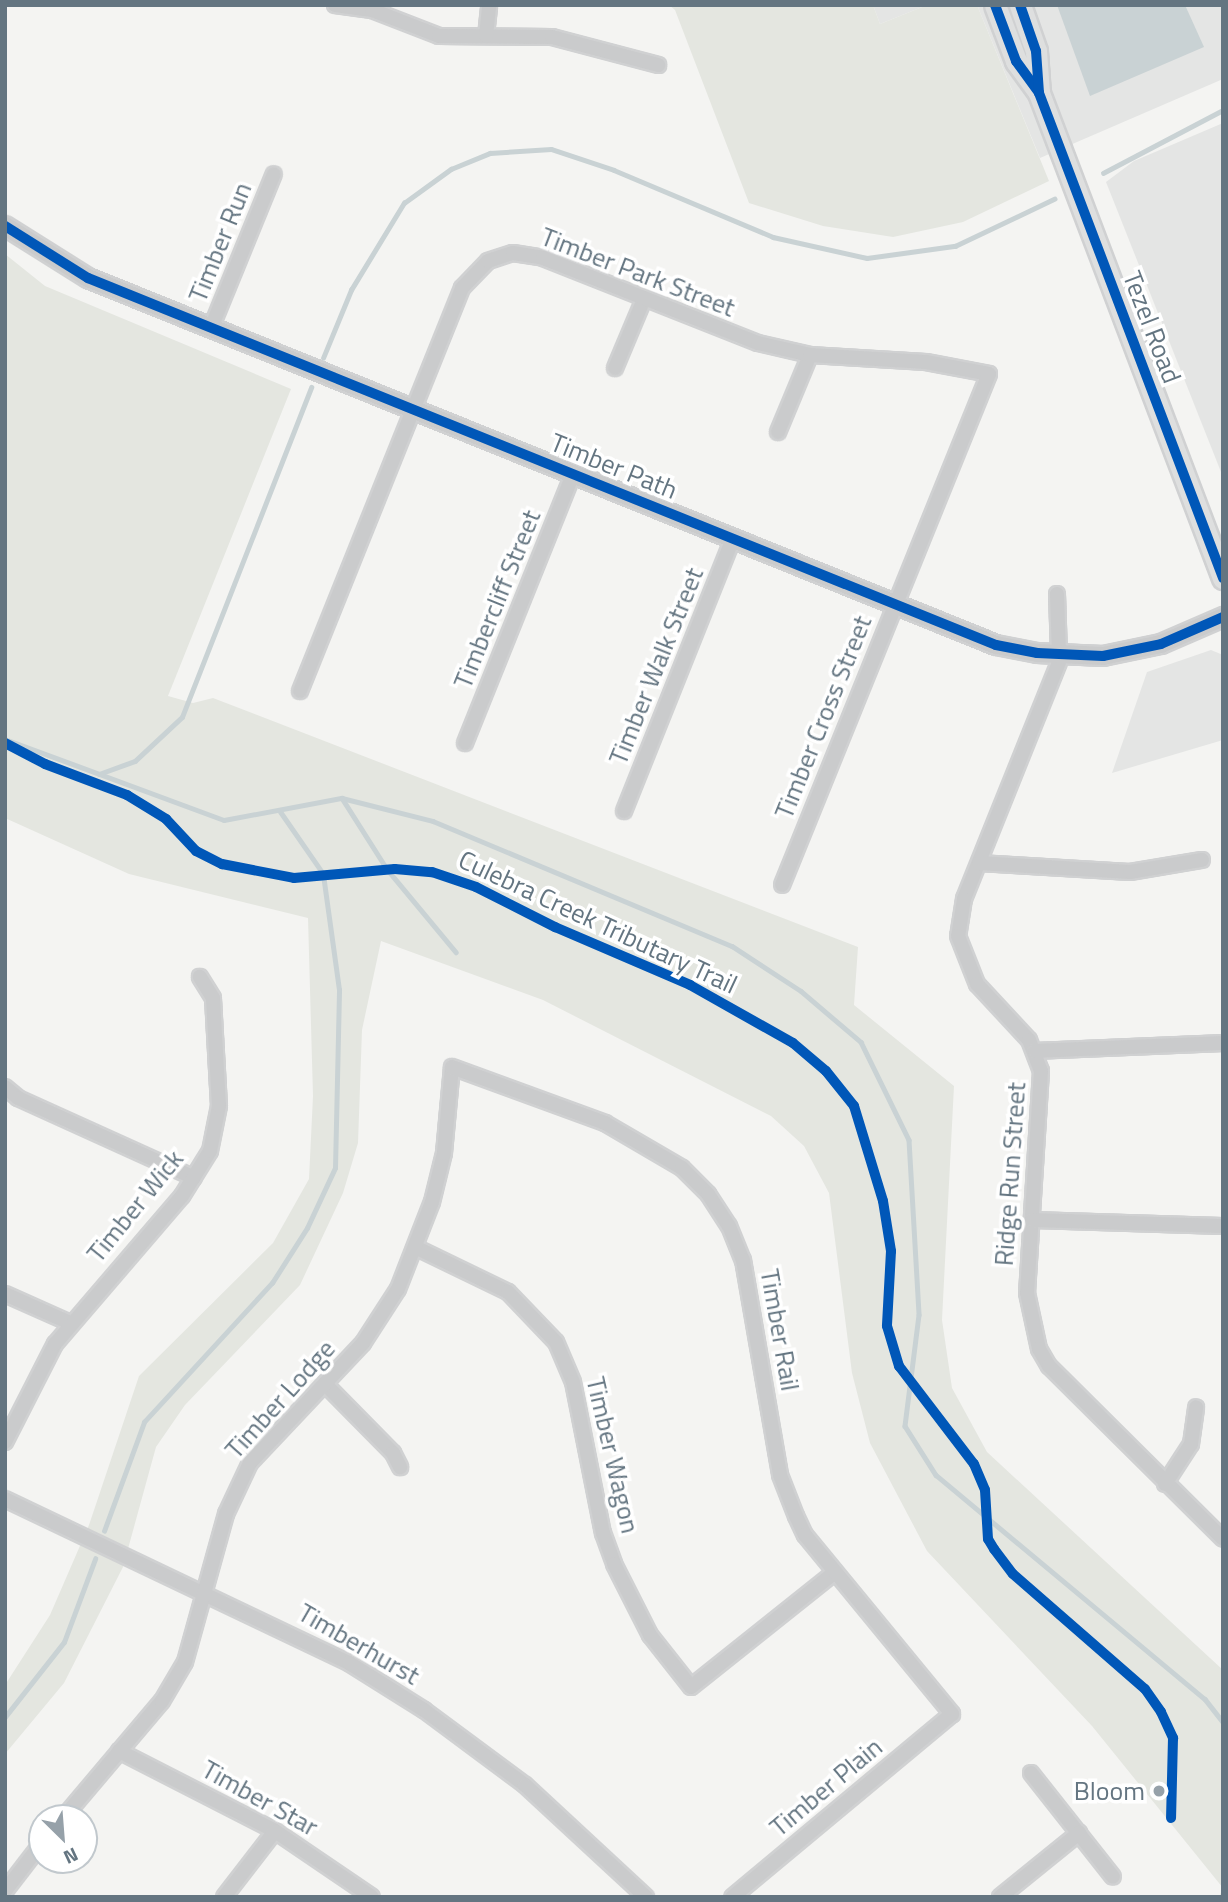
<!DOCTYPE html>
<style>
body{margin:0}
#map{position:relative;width:1228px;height:1902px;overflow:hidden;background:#f4f4f2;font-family:"Titillium Web",sans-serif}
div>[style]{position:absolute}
.built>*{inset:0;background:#e4e5e4}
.green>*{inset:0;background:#e4e6e0}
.water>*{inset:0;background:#c9d2d4}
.stream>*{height:4.5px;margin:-2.25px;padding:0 2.25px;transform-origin:2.25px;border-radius:2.25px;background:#c9d2d4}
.roads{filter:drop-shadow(2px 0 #d0d1d2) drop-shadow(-2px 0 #d0d1d2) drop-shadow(0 2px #d0d1d2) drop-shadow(0 -2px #d0d1d2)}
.minor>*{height:14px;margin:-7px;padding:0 7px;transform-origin:7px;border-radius:7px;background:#cacbcc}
.tertiary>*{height:18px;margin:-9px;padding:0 9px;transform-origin:9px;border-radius:9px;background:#cacbcc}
.secondary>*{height:21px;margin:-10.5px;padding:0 10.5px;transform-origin:10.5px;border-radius:10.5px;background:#dedfdf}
.cycleway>*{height:10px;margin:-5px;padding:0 5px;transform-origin:5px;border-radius:5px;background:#0057b8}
.dots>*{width:19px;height:19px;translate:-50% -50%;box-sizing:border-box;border:4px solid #fff;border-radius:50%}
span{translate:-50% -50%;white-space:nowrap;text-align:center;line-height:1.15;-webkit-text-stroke:7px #fff;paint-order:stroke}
.street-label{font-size:26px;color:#647581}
.poi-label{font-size:26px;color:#647581}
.right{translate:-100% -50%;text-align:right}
.frame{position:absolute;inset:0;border:7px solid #647581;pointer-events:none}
.north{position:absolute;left:28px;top:1804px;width:70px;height:70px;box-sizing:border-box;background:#fff;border:2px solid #c1c8cd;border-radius:50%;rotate:155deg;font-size:19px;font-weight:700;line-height:28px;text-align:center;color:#647581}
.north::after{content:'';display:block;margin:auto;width:24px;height:32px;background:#96a1a9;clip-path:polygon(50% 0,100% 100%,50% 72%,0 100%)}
</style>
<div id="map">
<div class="built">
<i style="clip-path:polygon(873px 5px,927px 5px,880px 24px)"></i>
<i style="clip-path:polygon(977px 5px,1223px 5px,1223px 79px,1040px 158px)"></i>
<i style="clip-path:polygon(1223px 123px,1223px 477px,1106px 182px,1134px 161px)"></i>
<i style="clip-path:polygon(1211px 650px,1223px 655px,1223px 740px,1112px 773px,1147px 672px)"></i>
</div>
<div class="green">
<i style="clip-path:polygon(669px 5px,873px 5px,880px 24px,927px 5px,977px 5px,1049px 181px,963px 222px,893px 237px,823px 226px,749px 203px,675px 10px)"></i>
<i style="clip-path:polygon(5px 254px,45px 286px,291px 389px,168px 696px,193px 703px,213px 698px,858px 947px,854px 1005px,954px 1086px,942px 1320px,952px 1388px,987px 1452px,1223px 1670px,1223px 1897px,1219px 1897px,1223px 1888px,1092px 1726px,927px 1551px,870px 1443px,852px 1373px,829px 1193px,804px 1146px,771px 1116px,543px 1000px,381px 941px,362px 1030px,358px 1143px,343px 1193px,300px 1285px,185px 1405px,156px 1447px,123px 1567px,64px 1683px,5px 1754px,5px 1685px,50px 1615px,89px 1525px,139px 1376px,273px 1243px,309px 1179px,313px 1096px,308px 918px,129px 874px,5px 818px)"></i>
</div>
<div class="water">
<i style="clip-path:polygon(1057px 5px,1185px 5px,1204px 47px,1090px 96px)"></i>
</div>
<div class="stream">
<i style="left:1103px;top:173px;width:136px;rotate:-27.7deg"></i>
<i style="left:323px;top:358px;width:74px;rotate:-67.6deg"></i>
<i style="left:351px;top:290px;width:102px;rotate:-58.7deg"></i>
<i style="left:404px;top:203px;width:58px;rotate:-35.9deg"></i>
<i style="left:451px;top:169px;width:42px;rotate:-22.3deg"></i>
<i style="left:490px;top:153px;width:61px;rotate:-3.8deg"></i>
<i style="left:551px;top:149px;width:66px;rotate:18.4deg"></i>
<i style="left:614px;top:170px;width:173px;rotate:22.8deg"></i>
<i style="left:773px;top:237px;width:96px;rotate:12.6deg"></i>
<i style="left:867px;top:258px;width:89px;rotate:-7.8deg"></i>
<i style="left:955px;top:246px;width:110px;rotate:-25.4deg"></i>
<i style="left:5px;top:739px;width:233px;rotate:20.3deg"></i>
<i style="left:224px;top:820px;width:120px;rotate:-10.6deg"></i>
<i style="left:342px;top:798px;width:94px;rotate:14.2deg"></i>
<i style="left:433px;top:821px;width:324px;rotate:22.7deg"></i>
<i style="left:732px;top:946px;width:82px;rotate:33.1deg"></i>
<i style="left:801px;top:991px;width:79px;rotate:40.4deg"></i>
<i style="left:861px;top:1042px;width:109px;rotate:63.9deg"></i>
<i style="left:909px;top:1140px;width:175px;rotate:86.7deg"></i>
<i style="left:919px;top:1315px;width:112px;rotate:97.2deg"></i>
<i style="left:905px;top:1426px;width:58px;rotate:57.7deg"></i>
<i style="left:936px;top:1475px;width:350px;rotate:39.8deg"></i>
<i style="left:1205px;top:1699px;width:29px;rotate:52deg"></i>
<i style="left:99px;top:774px;width:38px;rotate:-20deg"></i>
<i style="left:135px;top:761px;width:64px;rotate:-43.1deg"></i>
<i style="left:182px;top:717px;width:354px;rotate:-68.6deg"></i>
<i style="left:342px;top:798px;width:84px;rotate:57.6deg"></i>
<i style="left:387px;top:869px;width:108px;rotate:50.3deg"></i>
<i style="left:104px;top:1531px;width:116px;rotate:-69.8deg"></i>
<i style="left:144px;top:1422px;width:189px;rotate:-47.4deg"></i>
<i style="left:272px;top:1283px;width:65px;rotate:-57.5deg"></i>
<i style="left:307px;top:1228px;width:66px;rotate:-65deg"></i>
<i style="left:335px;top:1168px;width:178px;rotate:-88.7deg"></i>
<i style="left:339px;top:990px;width:117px;rotate:-97.9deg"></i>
<i style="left:323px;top:874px;width:75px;rotate:-124.7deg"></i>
<i style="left:5px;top:1717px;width:95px;rotate:-51.8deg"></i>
<i style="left:64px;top:1642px;width:89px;rotate:-69.5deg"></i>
</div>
<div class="roads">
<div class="minor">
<i style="left:335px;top:5px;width:37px;rotate:8deg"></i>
<i style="left:372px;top:10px;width:72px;rotate:21.2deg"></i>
<i style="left:439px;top:36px;width:113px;rotate:0.5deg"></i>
<i style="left:552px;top:37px;width:110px;rotate:14.8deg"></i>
<i style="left:486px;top:36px;width:31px;rotate:-84deg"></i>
<i style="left:211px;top:328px;width:166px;rotate:-67.8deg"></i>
<i style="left:615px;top:368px;width:75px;rotate:-67.2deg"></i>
<i style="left:778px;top:432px;width:83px;rotate:-67.4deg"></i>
<i style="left:1057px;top:594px;width:61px;rotate:88.1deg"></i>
<i style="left:1062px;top:655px;width:263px;rotate:111.9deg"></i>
<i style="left:964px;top:899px;width:37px;rotate:99deg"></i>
<i style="left:958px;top:936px;width:52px;rotate:68.4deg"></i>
<i style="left:977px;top:984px;width:76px;rotate:47.1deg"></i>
<i style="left:1029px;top:1040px;width:33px;rotate:69deg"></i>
<i style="left:1041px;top:1071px;width:222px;rotate:93.6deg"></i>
<i style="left:1027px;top:1293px;width:57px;rotate:77.9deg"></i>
<i style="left:1039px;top:1349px;width:20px;rotate:60deg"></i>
<i style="left:1049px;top:1366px;width:245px;rotate:44.8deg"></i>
<i style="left:300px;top:691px;width:434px;rotate:-68.1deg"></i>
<i style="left:462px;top:288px;width:37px;rotate:-46deg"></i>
<i style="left:488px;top:261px;width:26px;rotate:-18deg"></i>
<i style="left:513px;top:253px;width:30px;rotate:9deg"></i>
<i style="left:543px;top:258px;width:231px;rotate:21.6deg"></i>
<i style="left:758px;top:343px;width:53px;rotate:13deg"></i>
<i style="left:810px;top:355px;width:116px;rotate:3.5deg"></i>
<i style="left:926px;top:362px;width:64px;rotate:10.8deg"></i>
<i style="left:989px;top:374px;width:551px;rotate:112.05deg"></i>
<i style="left:465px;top:743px;width:290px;rotate:-68.1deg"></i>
<i style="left:624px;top:811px;width:293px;rotate:-68.2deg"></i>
<i style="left:979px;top:863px;width:151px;rotate:3.4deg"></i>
<i style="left:1130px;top:872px;width:73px;rotate:-9.5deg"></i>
<i style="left:1035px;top:1051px;width:188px;rotate:-2.4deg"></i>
<i style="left:5px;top:1087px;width:17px;rotate:40deg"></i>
<i style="left:18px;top:1098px;width:193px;rotate:24.4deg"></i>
<i style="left:1032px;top:1220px;width:191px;rotate:1.8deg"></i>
<i style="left:417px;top:1248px;width:101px;rotate:25.8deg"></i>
<i style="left:508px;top:1292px;width:69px;rotate:46.2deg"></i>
<i style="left:556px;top:1342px;width:43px;rotate:67deg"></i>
<i style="left:573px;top:1382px;width:154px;rotate:78.8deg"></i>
<i style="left:603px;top:1533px;width:33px;rotate:70deg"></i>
<i style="left:614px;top:1564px;width:80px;rotate:63.1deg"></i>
<i style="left:650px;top:1635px;width:66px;rotate:51.7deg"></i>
<i style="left:691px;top:1687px;width:184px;rotate:-38.6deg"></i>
<i style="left:5px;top:1294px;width:71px;rotate:24deg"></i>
<i style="left:325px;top:1384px;width:97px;rotate:45.4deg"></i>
<i style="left:393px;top:1453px;width:16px;rotate:63deg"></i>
<i style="left:5px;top:1442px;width:110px;rotate:-63deg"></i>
<i style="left:55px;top:1344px;width:195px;rotate:-49.4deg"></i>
<i style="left:182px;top:1196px;width:53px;rotate:-58.1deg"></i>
<i style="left:210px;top:1151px;width:46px;rotate:-78.7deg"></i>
<i style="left:219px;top:1106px;width:108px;rotate:-93.2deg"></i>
<i style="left:213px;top:998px;width:25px;rotate:-122deg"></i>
<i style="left:1165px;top:1484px;width:48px;rotate:-57deg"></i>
<i style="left:1191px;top:1444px;width:37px;rotate:-82deg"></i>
<i style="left:5px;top:1499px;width:381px;rotate:25.5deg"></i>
<i style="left:349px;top:1663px;width:89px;rotate:32.1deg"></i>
<i style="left:424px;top:1710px;width:126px;rotate:36.6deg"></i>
<i style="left:525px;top:1785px;width:165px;rotate:42.8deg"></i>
<i style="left:119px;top:1751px;width:175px;rotate:27.1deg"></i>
<i style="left:275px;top:1831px;width:117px;rotate:34.2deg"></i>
<i style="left:1031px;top:1773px;width:132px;rotate:51.7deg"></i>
<i style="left:63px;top:1818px;width:153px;rotate:-49.8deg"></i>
<i style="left:162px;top:1701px;width:45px;rotate:-59.5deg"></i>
<i style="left:185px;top:1662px;width:154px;rotate:-74.5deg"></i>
<i style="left:226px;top:1514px;width:56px;rotate:-64.8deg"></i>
<i style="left:250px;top:1463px;width:165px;rotate:-46.7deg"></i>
<i style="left:363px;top:1343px;width:64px;rotate:-57.1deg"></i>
<i style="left:398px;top:1289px;width:93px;rotate:-68.7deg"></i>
<i style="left:432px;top:1202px;width:50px;rotate:-76.2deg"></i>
<i style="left:444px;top:1153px;width:86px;rotate:-84.7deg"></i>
<i style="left:452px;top:1067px;width:163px;rotate:20.1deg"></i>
<i style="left:605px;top:1123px;width:89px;rotate:30.3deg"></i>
<i style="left:682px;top:1168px;width:37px;rotate:45deg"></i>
<i style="left:708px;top:1194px;width:38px;rotate:57deg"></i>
<i style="left:729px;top:1226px;width:37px;rotate:68deg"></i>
<i style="left:743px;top:1260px;width:218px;rotate:80.2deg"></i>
<i style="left:780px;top:1475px;width:44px;rotate:68.7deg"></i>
<i style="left:796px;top:1516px;width:21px;rotate:65deg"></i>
<i style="left:805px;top:1535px;width:232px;rotate:50.6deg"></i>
<i style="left:952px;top:1714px;width:286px;rotate:140.2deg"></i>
<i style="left:5px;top:1891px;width:61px;rotate:-52.4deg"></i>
<i style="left:224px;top:1897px;width:83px;rotate:-52.3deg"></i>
<i style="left:1000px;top:1897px;width:102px;rotate:-39deg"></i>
</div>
<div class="tertiary">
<i style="left:5px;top:226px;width:98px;rotate:32.1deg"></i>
<i style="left:88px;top:278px;width:979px;rotate:22.01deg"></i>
<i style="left:996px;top:645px;width:42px;rotate:11deg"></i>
<i style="left:1037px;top:653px;width:66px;rotate:2.6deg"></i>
<i style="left:1103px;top:656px;width:59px;rotate:-11.7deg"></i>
<i style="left:1161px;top:644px;width:68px;rotate:-23.5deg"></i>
</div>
<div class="secondary">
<i style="left:995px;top:5px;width:60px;rotate:69.4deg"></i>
<i style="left:1016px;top:61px;width:39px;rotate:54deg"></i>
<i style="left:1039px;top:93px;width:519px;rotate:69.22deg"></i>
<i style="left:1020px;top:5px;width:49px;rotate:70.8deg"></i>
<i style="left:1036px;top:51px;width:42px;rotate:85.9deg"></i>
</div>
</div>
<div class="cycleway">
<i style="left:995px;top:5px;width:60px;rotate:69.4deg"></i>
<i style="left:1016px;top:61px;width:39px;rotate:54deg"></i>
<i style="left:1039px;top:93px;width:519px;rotate:69.22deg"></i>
<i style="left:1020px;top:5px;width:49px;rotate:70.8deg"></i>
<i style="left:1036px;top:51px;width:42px;rotate:85.9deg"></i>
<i style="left:5px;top:226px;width:98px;rotate:32.1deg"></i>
<i style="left:88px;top:278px;width:979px;rotate:22.01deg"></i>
<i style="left:996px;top:645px;width:42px;rotate:11deg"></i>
<i style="left:1037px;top:653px;width:66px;rotate:2.6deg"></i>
<i style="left:1103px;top:656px;width:59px;rotate:-11.7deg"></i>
<i style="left:1161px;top:644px;width:68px;rotate:-23.5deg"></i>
<i style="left:5px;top:743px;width:45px;rotate:27.7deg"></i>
<i style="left:45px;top:764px;width:88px;rotate:20.7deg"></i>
<i style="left:127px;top:795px;width:46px;rotate:31.6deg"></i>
<i style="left:166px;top:819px;width:44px;rotate:46.8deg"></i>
<i style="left:196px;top:851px;width:29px;rotate:27deg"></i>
<i style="left:222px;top:864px;width:73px;rotate:11deg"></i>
<i style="left:294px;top:878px;width:101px;rotate:-5.1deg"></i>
<i style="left:395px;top:869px;width:37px;rotate:5deg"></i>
<i style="left:432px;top:872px;width:46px;rotate:18.8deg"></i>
<i style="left:476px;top:887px;width:89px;rotate:26.9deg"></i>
<i style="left:555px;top:927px;width:147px;rotate:23.2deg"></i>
<i style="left:690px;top:985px;width:118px;rotate:29.4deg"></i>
<i style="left:793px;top:1043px;width:43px;rotate:40.3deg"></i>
<i style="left:826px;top:1071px;width:45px;rotate:51.3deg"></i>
<i style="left:854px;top:1106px;width:99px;rotate:73deg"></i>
<i style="left:883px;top:1201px;width:51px;rotate:80.9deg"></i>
<i style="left:891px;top:1251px;width:75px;rotate:93.1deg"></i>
<i style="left:887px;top:1326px;width:42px;rotate:73.3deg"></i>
<i style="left:899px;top:1366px;width:123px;rotate:52.6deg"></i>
<i style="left:974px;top:1464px;width:28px;rotate:67deg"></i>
<i style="left:985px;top:1490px;width:49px;rotate:86.5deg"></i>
<i style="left:988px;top:1539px;width:12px;rotate:59deg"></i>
<i style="left:994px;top:1549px;width:31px;rotate:53deg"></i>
<i style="left:1013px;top:1574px;width:175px;rotate:41.1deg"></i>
<i style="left:1145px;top:1689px;width:28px;rotate:55deg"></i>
<i style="left:1161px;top:1712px;width:29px;rotate:65deg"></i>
<i style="left:1173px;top:1738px;width:80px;rotate:91.4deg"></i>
</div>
<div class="dots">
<i style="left:1159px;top:1791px;background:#96a1a9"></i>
</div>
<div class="street-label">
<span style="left:220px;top:242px;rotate:-68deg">Timber Run</span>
<span style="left:638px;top:272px;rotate:21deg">Timber Park Street</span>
<span style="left:1152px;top:327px;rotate:69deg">Tezel Road</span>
<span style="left:614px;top:466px;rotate:22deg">Timber Path</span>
<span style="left:497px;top:599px;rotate:-68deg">Timbercliff Street</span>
<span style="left:656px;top:666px;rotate:-68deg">Timber Walk Street</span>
<span style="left:823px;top:717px;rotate:-68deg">Timber Cross Street</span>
<span style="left:598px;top:922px;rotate:25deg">Culebra Creek Tributary Trail</span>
<span style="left:1010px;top:1174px;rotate:-86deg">Ridge Run Street</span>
<span style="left:135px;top:1206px;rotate:-51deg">Timber Wick</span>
<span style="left:780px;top:1330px;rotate:80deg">Timber Rail</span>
<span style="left:280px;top:1399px;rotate:-48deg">Timber Lodge</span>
<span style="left:613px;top:1455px;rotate:77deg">Timber Wagon</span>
<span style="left:359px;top:1644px;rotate:30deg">Timberhurst</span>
<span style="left:826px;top:1787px;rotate:-40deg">Timber Plain</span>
<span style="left:260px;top:1798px;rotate:29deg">Timber Star</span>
</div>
<div class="poi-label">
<span class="right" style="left:1145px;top:1791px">Bloom</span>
</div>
<div class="frame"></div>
<div class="north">N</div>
</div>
